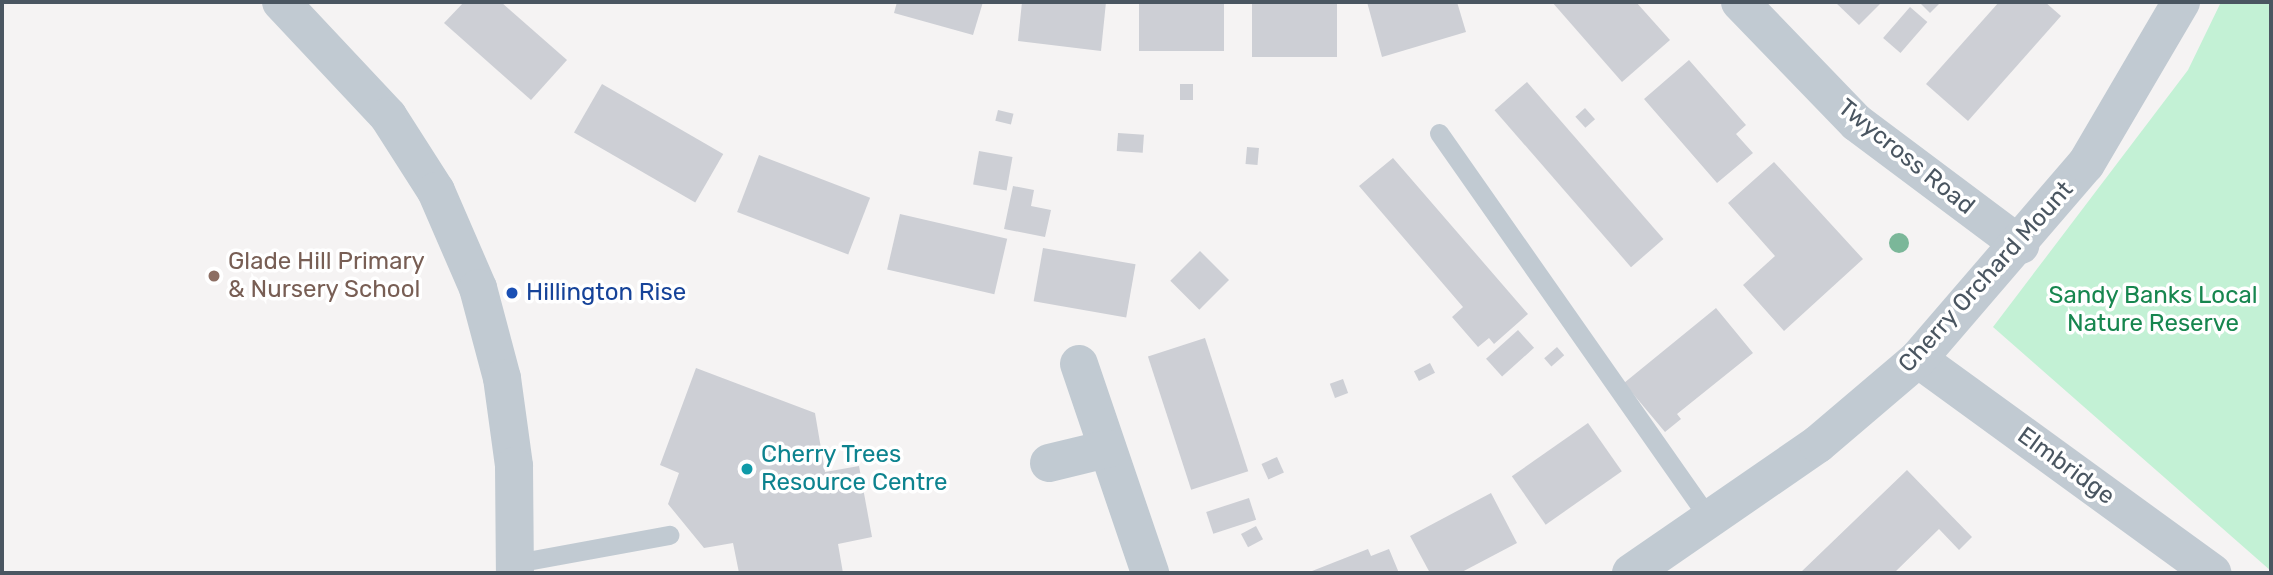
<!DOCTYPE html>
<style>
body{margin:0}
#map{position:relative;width:2273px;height:575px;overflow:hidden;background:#f5f3f3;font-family:Rubik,sans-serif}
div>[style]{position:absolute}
.green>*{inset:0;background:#c3f1d5}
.building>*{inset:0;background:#cdcfd5;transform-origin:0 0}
.lane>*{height:19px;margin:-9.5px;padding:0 9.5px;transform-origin:9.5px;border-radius:9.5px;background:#c1cad2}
.street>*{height:38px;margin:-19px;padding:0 19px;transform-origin:19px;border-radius:19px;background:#c1cad2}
.trees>*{width:20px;height:20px;margin:-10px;border-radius:50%;background:#7bb799}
.dots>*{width:19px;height:19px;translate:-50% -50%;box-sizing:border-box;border:4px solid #fff;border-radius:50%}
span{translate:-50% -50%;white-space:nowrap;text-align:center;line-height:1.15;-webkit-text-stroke:7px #fff;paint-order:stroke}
.street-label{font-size:24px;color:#4a5661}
.education-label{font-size:24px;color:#785e54}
.left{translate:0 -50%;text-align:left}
.transit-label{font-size:24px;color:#164399}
.park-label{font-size:24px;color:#17864f}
.culture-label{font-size:24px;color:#0d838f}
.frame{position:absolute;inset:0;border:4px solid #4a5661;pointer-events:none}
</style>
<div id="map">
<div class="green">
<i style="clip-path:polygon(2221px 2px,2271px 2px,2271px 571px,1993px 327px,2188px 70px)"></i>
</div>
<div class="building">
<i style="clip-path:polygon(464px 2px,501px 2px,567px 60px,531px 100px,444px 23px)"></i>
<i style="clip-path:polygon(897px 2px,983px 2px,973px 35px,894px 13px)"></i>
<i style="clip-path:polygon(1022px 2px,1106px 2px,1101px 51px,1018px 41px)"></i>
<i style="left:1139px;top:2px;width:85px;height:49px"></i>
<i style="left:1252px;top:2px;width:85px;height:55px"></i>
<i style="clip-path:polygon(1367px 2px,1457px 2px,1466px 32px,1382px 57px)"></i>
<i style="clip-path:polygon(1552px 2px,1636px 2px,1670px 40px,1622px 82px)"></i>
<i style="clip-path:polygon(1835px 2px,1882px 2px,1859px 25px)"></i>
<i style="clip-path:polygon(1919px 2px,1941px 2px,1930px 13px)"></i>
<i style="clip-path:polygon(1999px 2px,2045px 2px,2061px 16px,1968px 121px,1926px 84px)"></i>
<i style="left:1910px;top:7px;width:23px;height:41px;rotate:41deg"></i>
<i style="clip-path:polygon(1689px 60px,1746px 125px,1736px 134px,1753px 153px,1717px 183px,1644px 99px)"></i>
<i style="left:1527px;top:82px;width:208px;height:43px;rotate:49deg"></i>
<i style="left:602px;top:84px;width:140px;height:56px;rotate:30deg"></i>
<i style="left:1180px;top:84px;width:13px;height:16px"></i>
<i style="left:1585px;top:108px;width:15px;height:13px;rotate:48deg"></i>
<i style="left:998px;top:110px;width:16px;height:11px;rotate:14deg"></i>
<i style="left:1118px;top:133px;width:26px;height:18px;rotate:4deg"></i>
<i style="left:1247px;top:147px;width:12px;height:17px;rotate:5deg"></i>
<i style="left:979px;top:151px;width:34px;height:34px;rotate:10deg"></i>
<i style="left:759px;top:155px;width:119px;height:61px;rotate:21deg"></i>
<i style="clip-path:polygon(1393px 158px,1528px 314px,1494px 344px,1489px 338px,1478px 347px,1452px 317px,1463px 307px,1359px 186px)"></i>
<i style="clip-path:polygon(1774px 162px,1863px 259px,1784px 331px,1743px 285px,1775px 256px,1728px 203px)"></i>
<i style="clip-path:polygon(1013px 186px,1034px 190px,1031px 206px,1051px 210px,1045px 237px,1004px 229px)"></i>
<i style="left:900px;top:214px;width:110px;height:57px;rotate:13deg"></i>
<i style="left:1043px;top:248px;width:94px;height:54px;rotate:10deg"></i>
<i style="left:1200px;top:251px;width:41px;height:42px;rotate:45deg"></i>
<i style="clip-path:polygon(1716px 308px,1753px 353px,1677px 414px,1681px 419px,1665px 432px,1624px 383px)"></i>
<i style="left:1518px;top:330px;width:24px;height:43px;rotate:48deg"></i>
<i style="left:1205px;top:338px;width:140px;height:60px;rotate:72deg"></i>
<i style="left:1557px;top:347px;width:11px;height:17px;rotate:49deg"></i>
<i style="left:1430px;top:363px;width:11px;height:18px;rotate:63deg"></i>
<i style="clip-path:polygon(696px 368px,815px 413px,825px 472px,859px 466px,872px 537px,838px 544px,843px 573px,739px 573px,733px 543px,704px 548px,668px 504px,679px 473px,660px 465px)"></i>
<i style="left:1343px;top:379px;width:15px;height:14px;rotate:70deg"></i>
<i style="left:1588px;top:423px;width:59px;height:93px;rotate:55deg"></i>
<i style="left:1277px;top:457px;width:17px;height:17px;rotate:66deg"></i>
<i style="clip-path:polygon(1907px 470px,1972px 537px,1959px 550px,1939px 529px,1894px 573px,1800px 573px)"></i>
<i style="clip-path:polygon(1491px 493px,1517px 543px,1460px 573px,1430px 573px,1410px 536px)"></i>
<i style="left:1249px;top:498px;width:23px;height:45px;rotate:72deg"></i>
<i style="left:1256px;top:526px;width:15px;height:17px;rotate:62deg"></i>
<i style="clip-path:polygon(1368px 549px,1371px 556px,1389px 549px,1399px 573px,1307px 573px)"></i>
</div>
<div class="lane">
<i style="left:1439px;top:133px;width:476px;rotate:55deg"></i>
<i style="left:516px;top:563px;width:156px;rotate:-10.4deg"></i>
</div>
<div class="street">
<i style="left:281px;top:2px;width:156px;rotate:46.8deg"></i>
<i style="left:388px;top:116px;width:89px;rotate:57.4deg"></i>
<i style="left:436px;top:191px;width:106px;rotate:66.6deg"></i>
<i style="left:478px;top:288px;width:93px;rotate:75.1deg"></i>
<i style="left:502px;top:378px;width:89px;rotate:82.2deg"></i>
<i style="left:514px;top:466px;width:107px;rotate:89.5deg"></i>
<i style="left:1740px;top:2px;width:168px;rotate:46deg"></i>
<i style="left:1857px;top:123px;width:204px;rotate:36.8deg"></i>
<i style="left:1918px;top:359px;width:364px;rotate:36deg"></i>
<i style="left:1079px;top:364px;width:221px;rotate:71.2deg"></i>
<i style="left:1049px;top:463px;width:60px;rotate:-13.6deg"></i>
<i style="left:1631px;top:573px;width:227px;rotate:-34.6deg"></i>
<i style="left:1818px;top:444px;width:131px;rotate:-40.4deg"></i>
<i style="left:1918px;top:359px;width:257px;rotate:-49.3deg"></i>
<i style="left:2086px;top:164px;width:188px;rotate:-59.6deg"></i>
</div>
<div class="trees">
<i style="left:1899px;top:243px"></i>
</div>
<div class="dots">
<i style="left:214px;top:276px;background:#8d6e63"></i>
<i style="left:512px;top:293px;background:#1a4fb4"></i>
<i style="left:747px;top:469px;background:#0f9aa8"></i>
</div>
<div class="street-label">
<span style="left:1906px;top:157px;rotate:39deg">Twycross Road</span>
<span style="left:1986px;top:277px;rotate:-48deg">Cherry Orchard Mount</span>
<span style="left:2066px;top:466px;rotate:36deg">Elmbridge</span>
</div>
<div class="education-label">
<span class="left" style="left:228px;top:276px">Glade Hill Primary<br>&amp; Nursery School</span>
</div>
<div class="transit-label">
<span class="left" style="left:526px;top:293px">Hillington Rise</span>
</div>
<div class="park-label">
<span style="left:2153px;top:310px">Sandy Banks Local<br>Nature Reserve</span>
</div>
<div class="culture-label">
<span class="left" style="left:761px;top:469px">Cherry Trees<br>Resource Centre</span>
</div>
<div class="frame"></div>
</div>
